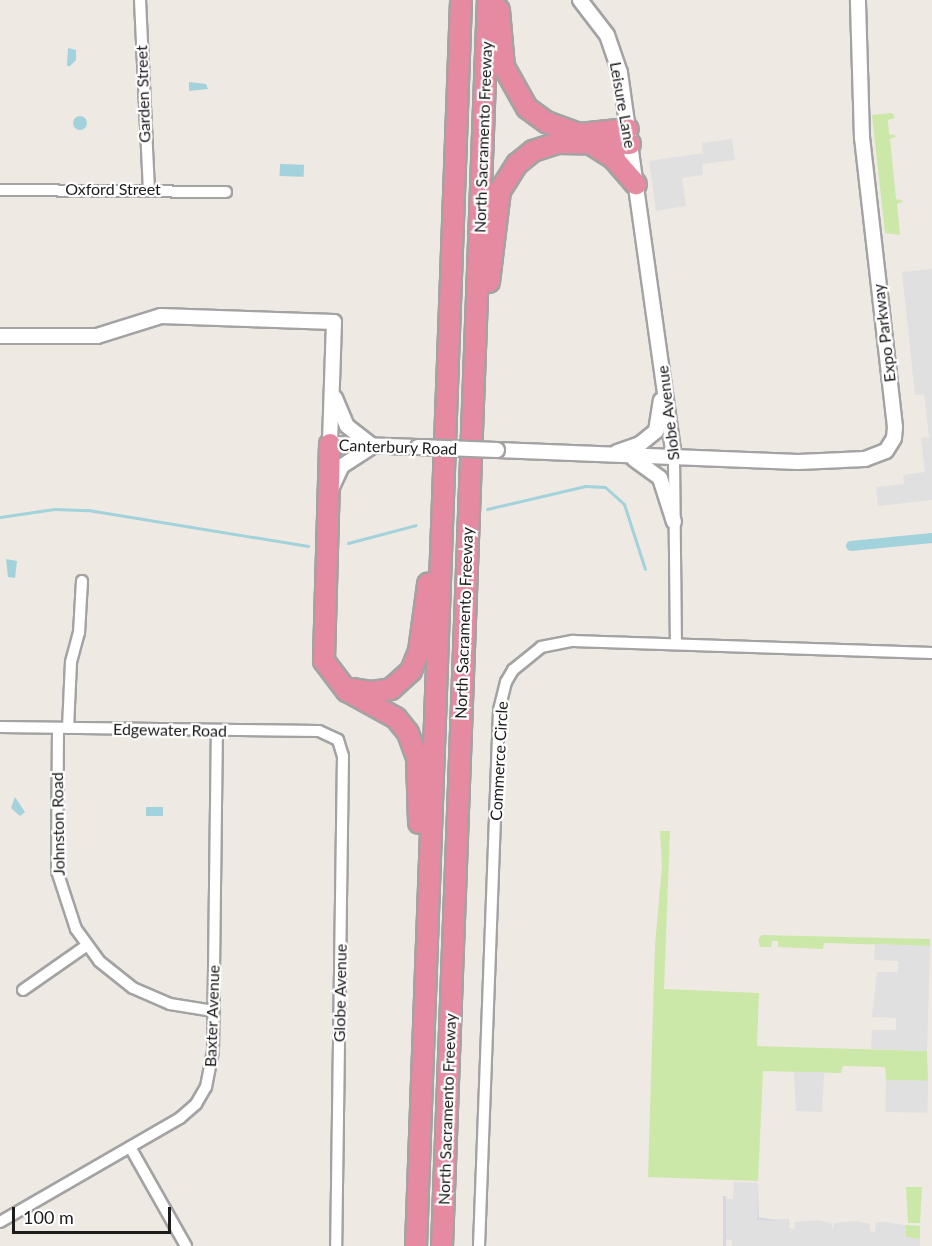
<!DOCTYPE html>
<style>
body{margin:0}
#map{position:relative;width:932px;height:1246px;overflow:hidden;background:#eee9e2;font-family:Lato,sans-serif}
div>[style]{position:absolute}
.grass>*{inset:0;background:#cce8a8}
.parking>*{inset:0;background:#e0e0e0;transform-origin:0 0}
.plaza>*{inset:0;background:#d6d7e3;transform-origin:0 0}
.water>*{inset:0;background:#a2d2db;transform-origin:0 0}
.round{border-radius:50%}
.stream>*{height:3px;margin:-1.5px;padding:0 1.5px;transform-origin:1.5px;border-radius:1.5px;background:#a2d2db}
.canal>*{height:10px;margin:-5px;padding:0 5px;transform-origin:5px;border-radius:5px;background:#a2d2db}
.roads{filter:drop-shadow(2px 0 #a3a3a3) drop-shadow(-2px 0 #a3a3a3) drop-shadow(0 2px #a3a3a3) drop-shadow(0 -2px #a3a3a3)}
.minor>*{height:10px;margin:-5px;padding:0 5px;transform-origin:5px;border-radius:5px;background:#fff}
.tertiary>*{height:14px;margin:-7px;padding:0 7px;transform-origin:7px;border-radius:7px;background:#fff}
.motorway>*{height:20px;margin:-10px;padding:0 10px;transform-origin:10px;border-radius:10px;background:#e58aa1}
.bridges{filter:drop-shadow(2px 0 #a3a3a3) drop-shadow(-2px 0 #a3a3a3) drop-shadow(0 2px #a3a3a3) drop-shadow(0 -2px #a3a3a3)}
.tertiary-bridge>*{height:14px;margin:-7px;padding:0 7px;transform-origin:7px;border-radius:7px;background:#fff}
span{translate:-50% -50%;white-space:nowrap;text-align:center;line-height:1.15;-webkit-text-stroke:4.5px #fff;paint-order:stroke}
.street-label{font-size:16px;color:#1c1c1c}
.scale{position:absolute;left:12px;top:1207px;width:159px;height:27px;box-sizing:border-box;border:3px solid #1c1c1c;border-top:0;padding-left:8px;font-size:18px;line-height:21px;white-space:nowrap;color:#1c1c1c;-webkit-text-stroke:4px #fff;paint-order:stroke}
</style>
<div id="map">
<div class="grass">
<i style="clip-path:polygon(892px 113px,895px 118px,888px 120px,889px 134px,897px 136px,890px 139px,896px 199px,904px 201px,897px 204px,900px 235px,885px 233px,872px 115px)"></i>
<i style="clip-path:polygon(660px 831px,670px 831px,664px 989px,759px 993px,757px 1046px,927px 1051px,928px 1081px,886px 1080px,885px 1067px,843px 1066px,841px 1073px,763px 1071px,758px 1181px,648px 1177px,655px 945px,662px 866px)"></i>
<i style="clip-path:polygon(762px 935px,930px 939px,930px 946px,824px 943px,823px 949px,778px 947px,778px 941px,772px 941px,771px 947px,760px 947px,758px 939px)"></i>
<i style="clip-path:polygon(906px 1187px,922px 1187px,920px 1223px,908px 1223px)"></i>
<i style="clip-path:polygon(905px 1225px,920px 1226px,920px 1239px,906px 1237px)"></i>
</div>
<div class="parking">
<i style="clip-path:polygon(732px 139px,735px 160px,702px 164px,703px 175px,682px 178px,686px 206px,656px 211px,649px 161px,703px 153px,702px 143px)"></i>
<i style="clip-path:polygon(932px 269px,932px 500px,878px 506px,876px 487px,904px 484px,903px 475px,925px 472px,921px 438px,929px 437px,924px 394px,915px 395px,902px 272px)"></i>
<i style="clip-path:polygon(875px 944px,930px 946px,927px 1051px,871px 1049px,872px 1030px,896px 1030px,896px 1018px,872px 1017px,877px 972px,898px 972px,898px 961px,874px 960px)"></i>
<i style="clip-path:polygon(794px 1072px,824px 1072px,822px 1112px,796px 1111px)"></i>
<i style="left:886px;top:1080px;width:42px;height:32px;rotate:1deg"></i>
<i style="clip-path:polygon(734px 1182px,758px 1183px,757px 1220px,789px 1219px,789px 1228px,794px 1229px,795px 1222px,818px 1220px,831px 1223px,833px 1230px,834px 1223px,856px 1221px,870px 1224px,870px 1231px,875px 1232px,876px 1222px,885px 1222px,905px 1225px,906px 1237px,920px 1239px,920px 1246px,732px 1246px,732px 1240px,725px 1239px,726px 1199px,733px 1199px)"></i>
</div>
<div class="plaza">
<i style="clip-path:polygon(758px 1183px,759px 1217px,779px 1221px,757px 1220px)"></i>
<i style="left:723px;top:1196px;width:3px;height:50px"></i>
</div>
<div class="water">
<i style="clip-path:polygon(68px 48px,76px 50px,76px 60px,70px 66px,67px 66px)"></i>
<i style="clip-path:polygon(189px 82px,206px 84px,208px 89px,189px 91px)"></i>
<i class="round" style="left:73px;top:116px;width:14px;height:14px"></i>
<i style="left:280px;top:164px;width:24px;height:12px;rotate:2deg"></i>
<i style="clip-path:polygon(6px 559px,17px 561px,15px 578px,8px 577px)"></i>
<i style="clip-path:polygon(15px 797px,25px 812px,20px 816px,11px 808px)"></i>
<i style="left:146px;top:807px;width:17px;height:9px"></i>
</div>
<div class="stream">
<i style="left:487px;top:509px;width:101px;rotate:-13.2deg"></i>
<i style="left:585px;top:486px;width:20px;rotate:3deg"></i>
<i style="left:605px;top:487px;width:25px;rotate:42deg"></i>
<i style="left:624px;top:504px;width:68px;rotate:72.1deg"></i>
<i style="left:0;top:517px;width:55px;rotate:-8.4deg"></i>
<i style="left:54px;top:509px;width:34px;rotate:2deg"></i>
<i style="left:88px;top:510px;width:223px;rotate:9.3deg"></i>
<i style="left:348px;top:543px;width:70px;rotate:-14.8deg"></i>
</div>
<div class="canal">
<i style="left:851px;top:546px;width:81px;rotate:-5.6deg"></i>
</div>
<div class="roads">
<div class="minor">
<i style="left:140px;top:0;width:188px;rotate:87.3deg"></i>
<i style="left:0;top:190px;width:226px;rotate:0.5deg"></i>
<i style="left:674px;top:458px;width:186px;rotate:89.4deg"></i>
<i style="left:0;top:727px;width:319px;rotate:0.7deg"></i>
<i style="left:319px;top:731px;width:21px;rotate:25deg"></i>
<i style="left:338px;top:740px;width:17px;rotate:73deg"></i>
<i style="left:343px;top:756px;width:490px;rotate:90.8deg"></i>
<i style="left:58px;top:728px;width:143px;rotate:90.4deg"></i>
<i style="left:57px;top:871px;width:61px;rotate:71.9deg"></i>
<i style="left:76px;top:929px;width:39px;rotate:54deg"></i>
<i style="left:99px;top:961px;width:43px;rotate:38.5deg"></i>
<i style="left:133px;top:988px;width:40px;rotate:23.4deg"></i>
<i style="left:170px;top:1004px;width:44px;rotate:9.2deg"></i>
<i style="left:68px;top:728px;width:66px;rotate:-87.4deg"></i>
<i style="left:71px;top:662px;width:30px;rotate:-75deg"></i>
<i style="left:79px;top:633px;width:52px;rotate:-86.7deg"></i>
<i style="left:23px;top:990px;width:77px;rotate:-34.9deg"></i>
<i style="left:130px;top:1147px;width:114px;rotate:60.5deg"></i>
<i style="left:0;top:1222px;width:208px;rotate:-30deg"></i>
<i style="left:180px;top:1118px;width:21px;rotate:-41deg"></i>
<i style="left:196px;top:1104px;width:20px;rotate:-60deg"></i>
<i style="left:206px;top:1087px;width:37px;rotate:-79deg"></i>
<i style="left:213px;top:1051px;width:321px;rotate:-89.3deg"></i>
<i style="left:479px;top:1246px;width:536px;rotate:-87.86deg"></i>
<i style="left:499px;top:710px;width:29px;rotate:-76deg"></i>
<i style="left:506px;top:682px;width:14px;rotate:-60deg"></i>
<i style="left:513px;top:670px;width:36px;rotate:-39deg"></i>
<i style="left:541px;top:647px;width:33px;rotate:-11deg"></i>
<i style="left:573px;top:641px;width:359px;rotate:1.9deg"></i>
</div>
<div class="tertiary">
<i style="left:580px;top:0;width:44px;rotate:52.4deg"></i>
<i style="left:607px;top:35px;width:40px;rotate:71.1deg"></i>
<i style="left:620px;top:73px;width:389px;rotate:82deg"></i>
<i style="left:0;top:336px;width:97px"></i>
<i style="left:97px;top:336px;width:67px;rotate:-17.4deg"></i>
<i style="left:161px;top:316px;width:173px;rotate:2deg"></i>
<i style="left:334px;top:322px;width:122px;rotate:91.9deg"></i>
<i style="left:330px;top:444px;width:88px;rotate:2deg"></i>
<i style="left:335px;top:398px;width:30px;rotate:67deg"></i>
<i style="left:347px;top:426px;width:31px;rotate:38deg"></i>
<i style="left:497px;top:450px;width:301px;rotate:2.3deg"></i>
<i style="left:798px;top:462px;width:67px;rotate:-2.6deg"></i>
<i style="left:865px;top:459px;width:22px;rotate:-21deg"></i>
<i style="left:886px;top:451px;width:15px;rotate:-58deg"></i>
<i style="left:894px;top:438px;width:11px;rotate:-85deg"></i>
<i style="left:895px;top:427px;width:291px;rotate:-96.5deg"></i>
<i style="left:862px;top:138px;width:138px;rotate:-91.7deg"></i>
<i style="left:617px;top:452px;width:24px;rotate:-19deg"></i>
<i style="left:640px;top:444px;width:21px;rotate:-39deg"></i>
<i style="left:656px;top:431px;width:31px;rotate:-81deg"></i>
<i style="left:634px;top:459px;width:32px;rotate:36deg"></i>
<i style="left:660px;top:478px;width:46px;rotate:72.3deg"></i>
<i style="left:332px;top:487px;width:23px;rotate:-65deg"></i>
<i style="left:342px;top:466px;width:35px;rotate:-33deg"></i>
</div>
<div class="motorway">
<i style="left:499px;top:10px;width:57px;rotate:85deg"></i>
<i style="left:504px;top:67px;width:47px;rotate:60.7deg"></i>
<i style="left:527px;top:108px;width:24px;rotate:36deg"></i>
<i style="left:546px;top:122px;width:35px;rotate:20deg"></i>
<i style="left:579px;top:134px;width:49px;rotate:-5.8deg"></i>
<i style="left:594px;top:146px;width:22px;rotate:32deg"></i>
<i style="left:613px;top:158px;width:35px;rotate:49deg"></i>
<i style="left:489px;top:282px;width:92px;rotate:-83.1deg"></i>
<i style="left:500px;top:191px;width:32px;rotate:-58deg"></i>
<i style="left:517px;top:164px;width:21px;rotate:-39deg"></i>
<i style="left:533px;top:151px;width:25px;rotate:-18deg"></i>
<i style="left:557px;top:143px;width:73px;rotate:0.8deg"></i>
<i style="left:330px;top:444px;width:217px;rotate:91.6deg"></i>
<i style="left:324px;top:661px;width:38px;rotate:53deg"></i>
<i style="left:347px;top:691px;width:56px;rotate:28.9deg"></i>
<i style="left:396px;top:718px;width:19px;rotate:51deg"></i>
<i style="left:408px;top:733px;width:27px;rotate:70deg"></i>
<i style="left:417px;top:758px;width:65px;rotate:88.2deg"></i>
<i style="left:352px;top:689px;width:20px;rotate:9deg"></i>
<i style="left:372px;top:692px;width:19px;rotate:-9deg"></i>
<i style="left:391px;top:689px;width:27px;rotate:-42deg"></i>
<i style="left:411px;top:671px;width:22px;rotate:-68deg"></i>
<i style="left:419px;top:651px;width:68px;rotate:-82.3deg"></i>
<i style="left:416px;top:1246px;width:1247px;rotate:-87.93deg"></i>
<i style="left:442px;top:1246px;width:1247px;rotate:-87.89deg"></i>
</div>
</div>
<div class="bridges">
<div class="tertiary-bridge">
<i style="left:418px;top:447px;width:79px;rotate:2.2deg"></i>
</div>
</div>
<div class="street-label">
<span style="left:143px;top:94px;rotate:-92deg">Garden Street</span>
<span style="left:623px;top:105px;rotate:80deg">Leisure Lane</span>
<span style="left:483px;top:137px;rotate:-88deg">North Sacramento Freeway</span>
<span style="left:113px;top:189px">Oxford Street</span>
<span style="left:884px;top:333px;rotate:-97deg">Expo Parkway</span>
<span style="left:668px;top:413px;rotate:-97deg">Slobe Avenue</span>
<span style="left:398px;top:447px;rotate:2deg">Canterbury Road</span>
<span style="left:464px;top:623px;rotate:-88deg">North Sacramento Freeway</span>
<span style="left:170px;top:730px;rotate:1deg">Edgewater Road</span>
<span style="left:499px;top:761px;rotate:-87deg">Commerce Circle</span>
<span style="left:58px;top:824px;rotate:-91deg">Johnston Road</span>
<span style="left:340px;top:993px;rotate:-89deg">Globe Avenue</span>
<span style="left:212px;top:1016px;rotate:-88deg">Baxter Avenue</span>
<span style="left:447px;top:1109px;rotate:-88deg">North Sacramento Freeway</span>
</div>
<div class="scale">100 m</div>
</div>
